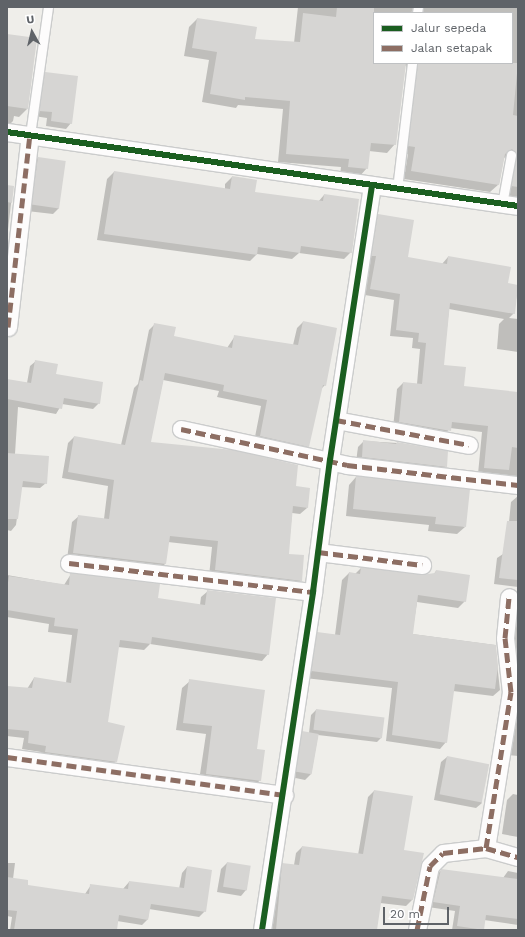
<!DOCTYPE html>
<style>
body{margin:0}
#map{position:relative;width:525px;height:937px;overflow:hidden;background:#efeeea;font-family:"Work Sans",sans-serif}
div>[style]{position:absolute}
.shadow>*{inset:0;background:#0003}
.building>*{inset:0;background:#d6d5d3;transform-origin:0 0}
.roads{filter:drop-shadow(1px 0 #cbcccc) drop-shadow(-1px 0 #cbcccc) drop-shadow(0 1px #cbcccc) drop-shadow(0 -1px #cbcccc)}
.service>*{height:9px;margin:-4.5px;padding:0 4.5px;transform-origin:4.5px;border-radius:4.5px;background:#fdfcfc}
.minor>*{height:17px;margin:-8.5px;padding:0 8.5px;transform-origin:8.5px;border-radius:8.5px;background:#fdfcfc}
.quiet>*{height:5px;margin-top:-2.5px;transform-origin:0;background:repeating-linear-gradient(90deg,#8d6e63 0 10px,transparent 0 15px)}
.cycleway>*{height:6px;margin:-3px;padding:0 3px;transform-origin:3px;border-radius:3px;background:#1b5e20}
span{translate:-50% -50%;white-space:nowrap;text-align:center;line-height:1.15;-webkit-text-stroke:3.5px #fff;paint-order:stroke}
.frame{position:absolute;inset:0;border:8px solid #5f6368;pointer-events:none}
.legend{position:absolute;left:373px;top:12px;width:140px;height:52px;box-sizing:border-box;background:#fff;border:1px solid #bfc1c3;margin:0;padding:5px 7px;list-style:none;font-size:12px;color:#5f6368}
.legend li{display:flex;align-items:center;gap:8px;height:20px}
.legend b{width:20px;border:1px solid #bfc1c3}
.north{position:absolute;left:12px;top:12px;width:40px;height:40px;-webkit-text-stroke:3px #fff;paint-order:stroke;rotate:352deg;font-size:11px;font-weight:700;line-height:16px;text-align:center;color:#5f6368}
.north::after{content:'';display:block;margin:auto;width:14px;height:18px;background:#5f6368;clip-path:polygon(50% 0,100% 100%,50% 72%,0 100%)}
.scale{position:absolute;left:383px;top:907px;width:66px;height:18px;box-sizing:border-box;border:2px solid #5f6368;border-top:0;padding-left:5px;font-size:12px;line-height:14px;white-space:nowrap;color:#5f6368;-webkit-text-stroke:3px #fff;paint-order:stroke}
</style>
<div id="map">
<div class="shadow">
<i style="clip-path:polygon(evenodd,298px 7px,518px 7px,518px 199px,504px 197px,509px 164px,504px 157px,499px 184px,490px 192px,404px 179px,408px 154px,400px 154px,410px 72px,405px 65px,395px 144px,387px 153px,369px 151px,367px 168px,359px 177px,340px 175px,341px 167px,278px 162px,283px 109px,238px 105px,236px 108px,202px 102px,209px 60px,184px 56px,189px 27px,197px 19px,254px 40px,294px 43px,298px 7px,414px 10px,414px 13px,512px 13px,512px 63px,374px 63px,374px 13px,410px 13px,414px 10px)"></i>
<i style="clip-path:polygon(7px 35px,27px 109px,19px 117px,14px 116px,13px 121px,7px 127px)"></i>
<i style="clip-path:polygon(45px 73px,71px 123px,66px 129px,46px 126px,47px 118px,34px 116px,40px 79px)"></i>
<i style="clip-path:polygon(38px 158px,59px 208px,53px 214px,27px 211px,32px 164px)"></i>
<i style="clip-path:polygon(114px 172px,225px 189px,225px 184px,232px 177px,254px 193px,318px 202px,324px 195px,351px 252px,344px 259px,299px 253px,292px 259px,257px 254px,250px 261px,97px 240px,107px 179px)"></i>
<i style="clip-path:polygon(7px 186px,13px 187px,7px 238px)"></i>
<i style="clip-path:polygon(378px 215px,407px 258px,442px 264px,448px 257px,507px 284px,518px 286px,514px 313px,509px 318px,518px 319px,518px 352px,497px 349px,499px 324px,504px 319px,449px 309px,443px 365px,463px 387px,518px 393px,518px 483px,478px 474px,482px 432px,450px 428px,443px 437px,393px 428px,397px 389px,403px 383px,417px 384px,420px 349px,412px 348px,413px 338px,390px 336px,394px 300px,365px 295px,370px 262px,366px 262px,372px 221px)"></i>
<i style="clip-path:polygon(303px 322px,325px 385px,320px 390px,308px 446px,302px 452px,254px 442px,261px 406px,217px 397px,219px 391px,163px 380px,150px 443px,295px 487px,307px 508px,300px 514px,292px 513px,288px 555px,301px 580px,294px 586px,209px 576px,212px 547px,168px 542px,165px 564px,159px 570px,67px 559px,72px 522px,79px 516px,104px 519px,108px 486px,62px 478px,68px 443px,74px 437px,121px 445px,134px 388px,138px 384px,149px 330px,155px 324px,173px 337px,227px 348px,235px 336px,293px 345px,297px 328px)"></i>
<i style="clip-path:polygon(36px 361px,99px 403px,93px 409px,62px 404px,56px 414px,18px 407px,15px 454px,46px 483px,40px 488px,21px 487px,16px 525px,11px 531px,7px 530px,7px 380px,27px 383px,30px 366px)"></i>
<i style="clip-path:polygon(364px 441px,397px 443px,446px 466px,440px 472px,356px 462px,358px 447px)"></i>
<i style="clip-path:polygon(356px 477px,465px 527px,457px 534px,428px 531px,429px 525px,346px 516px,349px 485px)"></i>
<i style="clip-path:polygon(518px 496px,518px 587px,494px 584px,497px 558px,506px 552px,511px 502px)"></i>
<i style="clip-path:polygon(361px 568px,421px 576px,433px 575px,436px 571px,465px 601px,458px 608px,417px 602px,412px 634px,495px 645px,500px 690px,493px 696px,453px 691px,446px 742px,440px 749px,386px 741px,392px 688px,305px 678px,311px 640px,317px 633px,335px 635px,342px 580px,349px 573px,355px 574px)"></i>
<i style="clip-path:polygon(71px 574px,157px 599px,200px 605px,201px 597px,208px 591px,268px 654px,262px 661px,150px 644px,144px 650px,118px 647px,107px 723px,116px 761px,109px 768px,40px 758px,41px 752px,22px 749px,24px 738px,7px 736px,7px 687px,27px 689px,34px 678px,66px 683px,72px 635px,48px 632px,49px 624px,7px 617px,7px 575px,64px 585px)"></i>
<i style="clip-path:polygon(518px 614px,518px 756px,508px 755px,512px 620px)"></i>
<i style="clip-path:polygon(190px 681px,255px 750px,260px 780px,253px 788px,199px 781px,206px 734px,176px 730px,182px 688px)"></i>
<i style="clip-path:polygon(316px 710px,381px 738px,377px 742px,318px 735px,311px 774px,305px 780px,291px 777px,297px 737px,303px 732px,309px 733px,311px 715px)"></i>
<i style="clip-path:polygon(447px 757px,482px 803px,476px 808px,434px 800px,441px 762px)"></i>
<i style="clip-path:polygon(374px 791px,403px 851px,423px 854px,412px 900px,406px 906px,380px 903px,376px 930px,269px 930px,276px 870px,283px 864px,294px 865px,296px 853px,302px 847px,358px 855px,368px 797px)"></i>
<i style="clip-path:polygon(513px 794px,518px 795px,518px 837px,502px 834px,507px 800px)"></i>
<i style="clip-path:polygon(7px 863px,15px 863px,13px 879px,27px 886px,85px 894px,91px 885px,123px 889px,129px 882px,179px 889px,182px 873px,187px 867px,205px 911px,199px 917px,149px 909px,148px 919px,142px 925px,117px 921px,116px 930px,10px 930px,12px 917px,7px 916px)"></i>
<i style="clip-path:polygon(227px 863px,246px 890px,241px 896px,217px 892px,221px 869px)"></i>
<i style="clip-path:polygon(442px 870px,503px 878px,508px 871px,518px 873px,518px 925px,484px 920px,483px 930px,452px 930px,455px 911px,428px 907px,436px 875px)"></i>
</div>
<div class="building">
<i style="clip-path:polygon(337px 7px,374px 7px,374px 63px,406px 63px,396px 145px,371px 143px,368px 169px,348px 167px,349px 159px,286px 154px,290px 101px,245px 97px,245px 100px,210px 94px,217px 52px,192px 48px,197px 18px,257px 27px,255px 39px,300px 42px,303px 13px,336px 17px)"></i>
<i style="clip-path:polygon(7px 34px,37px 38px,28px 109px,7px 106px)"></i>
<i style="clip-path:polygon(418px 63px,518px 63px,513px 115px,518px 116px,518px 187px,511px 186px,517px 156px,512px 149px,505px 154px,499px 185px,411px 171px,415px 147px,408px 146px)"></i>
<i style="clip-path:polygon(45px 72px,78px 76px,72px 124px,51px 121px,52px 112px,39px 111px)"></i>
<i style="left:38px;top:157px;width:28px;height:48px;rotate:8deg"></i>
<i style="clip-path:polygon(114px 171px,230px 189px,232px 176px,257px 180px,255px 192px,323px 201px,324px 194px,359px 199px,352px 253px,301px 246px,300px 253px,258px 247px,257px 255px,104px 234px)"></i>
<i style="clip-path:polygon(7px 185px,14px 186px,12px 203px,7px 202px)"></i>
<i style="clip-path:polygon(378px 214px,414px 220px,408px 257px,447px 264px,448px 256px,511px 267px,508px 283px,518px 285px,515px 314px,450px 303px,444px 365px,466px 367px,464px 386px,518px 392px,518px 448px,512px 447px,509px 470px,484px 468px,488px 426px,452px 422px,451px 431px,399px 422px,403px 382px,422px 384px,426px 343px,418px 342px,419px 333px,396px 330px,400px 294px,370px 289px,376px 256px,371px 256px)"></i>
<i style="clip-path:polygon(303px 321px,337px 328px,326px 386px,323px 385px,309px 447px,260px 436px,267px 400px,223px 391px,224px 385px,165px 373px,151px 442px,233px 450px,298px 465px,296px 486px,310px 488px,308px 508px,293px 506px,289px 554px,304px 555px,302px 581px,215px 570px,218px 541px,170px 536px,166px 564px,73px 553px,78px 515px,109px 519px,114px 480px,68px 472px,74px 436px,125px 445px,140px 380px,143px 381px,154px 323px,176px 327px,174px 336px,232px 348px,234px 335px,298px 345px)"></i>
<i style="clip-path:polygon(35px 360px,58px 364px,56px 374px,103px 382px,100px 404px,64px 398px,62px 409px,7px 399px,7px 379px,31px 383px)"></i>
<i style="clip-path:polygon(363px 440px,396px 444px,397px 442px,448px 451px,447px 467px,362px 457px)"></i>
<i style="clip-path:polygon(7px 453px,49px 456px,47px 484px,23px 481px,18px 519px,7px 519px)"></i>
<i style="clip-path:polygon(356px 476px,470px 489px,466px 527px,435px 524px,436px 517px,353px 509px)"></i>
<i style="clip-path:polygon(507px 521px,518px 521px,518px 580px,499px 578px)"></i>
<i style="clip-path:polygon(361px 567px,421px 575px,435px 573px,436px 570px,470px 575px,466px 602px,418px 595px,413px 634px,496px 645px,498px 666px,495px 689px,455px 684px,447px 743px,392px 735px,398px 682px,311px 671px,317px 632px,340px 635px,349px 572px,360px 574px)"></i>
<i style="clip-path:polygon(70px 573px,160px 584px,158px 598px,205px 605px,207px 590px,276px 598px,269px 655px,152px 637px,151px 644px,120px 640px,108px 722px,125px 726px,117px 762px,45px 752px,46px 746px,28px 743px,29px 731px,7px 729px,7px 686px,32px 688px,34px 677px,71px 683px,78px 629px,54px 626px,55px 618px,7px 610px,7px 589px,9px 576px,69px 585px)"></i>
<i style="clip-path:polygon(189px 679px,265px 690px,257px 749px,265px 750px,261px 781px,206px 774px,212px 726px,183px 723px)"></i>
<i style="left:316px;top:709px;width:69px;height:21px;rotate:7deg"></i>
<i style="left:302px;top:731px;width:17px;height:41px;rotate:10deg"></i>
<i style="left:447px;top:756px;width:43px;height:39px;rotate:11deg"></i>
<i style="clip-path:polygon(374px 790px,413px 796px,404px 850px,424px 853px,413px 900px,382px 896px,377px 930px,276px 930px,282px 863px,299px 865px,302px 846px,363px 854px)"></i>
<i style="left:227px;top:862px;width:24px;height:25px;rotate:9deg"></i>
<i style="clip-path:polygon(187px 866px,212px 870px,206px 912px,151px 904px,148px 920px,119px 915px,117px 930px,14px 930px,17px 911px,7px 910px,7px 877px,28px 880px,28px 885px,89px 894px,90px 884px,128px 889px,129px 881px,184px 888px)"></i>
<i style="clip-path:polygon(441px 869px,518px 879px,518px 919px,486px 915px,484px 930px,457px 926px,460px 906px,433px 902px)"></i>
</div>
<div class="roads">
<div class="service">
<i style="left:417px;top:13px;width:6px;rotate:-81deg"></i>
<i style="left:30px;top:135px;width:129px;rotate:-82deg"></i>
<i style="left:397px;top:189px;width:127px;rotate:-83.2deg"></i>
<i style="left:502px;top:204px;width:50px;rotate:-79.6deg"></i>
</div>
<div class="minor">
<i style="left:7px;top:132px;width:516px;rotate:8.24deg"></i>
<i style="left:8px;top:327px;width:193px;rotate:-83.5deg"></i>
<i style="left:336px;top:420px;width:135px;rotate:10.6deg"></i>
<i style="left:181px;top:429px;width:170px;rotate:12.2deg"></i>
<i style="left:347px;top:465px;width:172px;rotate:6.7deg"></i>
<i style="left:318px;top:552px;width:105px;rotate:7.1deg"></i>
<i style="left:69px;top:563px;width:246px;rotate:6.8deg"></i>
<i style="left:7px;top:757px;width:280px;rotate:7.8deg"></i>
<i style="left:486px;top:848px;width:158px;rotate:-80.9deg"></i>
<i style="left:511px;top:692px;width:54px;rotate:-96.3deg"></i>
<i style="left:505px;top:638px;width:41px;rotate:-84.4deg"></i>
<i style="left:262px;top:930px;width:342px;rotate:-81.4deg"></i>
<i style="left:313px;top:592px;width:133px;rotate:-82.7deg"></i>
<i style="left:330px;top:460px;width:278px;rotate:-81.3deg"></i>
<i style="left:417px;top:930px;width:65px;rotate:-78.5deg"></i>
<i style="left:430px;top:866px;width:18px;rotate:-45deg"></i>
<i style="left:443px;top:853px;width:43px;rotate:-6.6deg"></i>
<i style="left:486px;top:848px;width:33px;rotate:16deg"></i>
</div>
</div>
<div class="quiet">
<i style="left:8px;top:327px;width:193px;rotate:-83.5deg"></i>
<i style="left:336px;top:420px;width:135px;rotate:10.6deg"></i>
<i style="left:181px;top:429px;width:170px;rotate:12.2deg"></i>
<i style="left:347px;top:465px;width:172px;rotate:6.7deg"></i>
<i style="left:318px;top:552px;width:105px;rotate:7.1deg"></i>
<i style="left:69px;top:563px;width:246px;rotate:6.8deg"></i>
<i style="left:7px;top:757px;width:280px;rotate:7.8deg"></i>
<i style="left:486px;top:848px;width:158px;rotate:-80.9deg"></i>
<i style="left:511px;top:692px;width:54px;rotate:-96.3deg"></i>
<i style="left:505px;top:638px;width:41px;rotate:-84.4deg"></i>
<i style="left:417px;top:930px;width:65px;rotate:-78.5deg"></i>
<i style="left:430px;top:866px;width:18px;rotate:-45deg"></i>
<i style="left:443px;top:853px;width:43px;rotate:-6.6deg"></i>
<i style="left:486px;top:848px;width:33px;rotate:16deg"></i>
</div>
<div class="cycleway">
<i style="left:7px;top:132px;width:516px;rotate:8.24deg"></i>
<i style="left:262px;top:930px;width:342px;rotate:-81.4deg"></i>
<i style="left:313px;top:592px;width:133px;rotate:-82.7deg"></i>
<i style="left:330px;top:460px;width:278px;rotate:-81.3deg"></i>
</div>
<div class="frame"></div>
<ul class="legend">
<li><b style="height:5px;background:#1b5e20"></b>Jalur sepeda</li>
<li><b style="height:5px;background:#8d6e63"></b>Jalan setapak</li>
</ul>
<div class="north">U</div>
<div class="scale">20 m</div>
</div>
